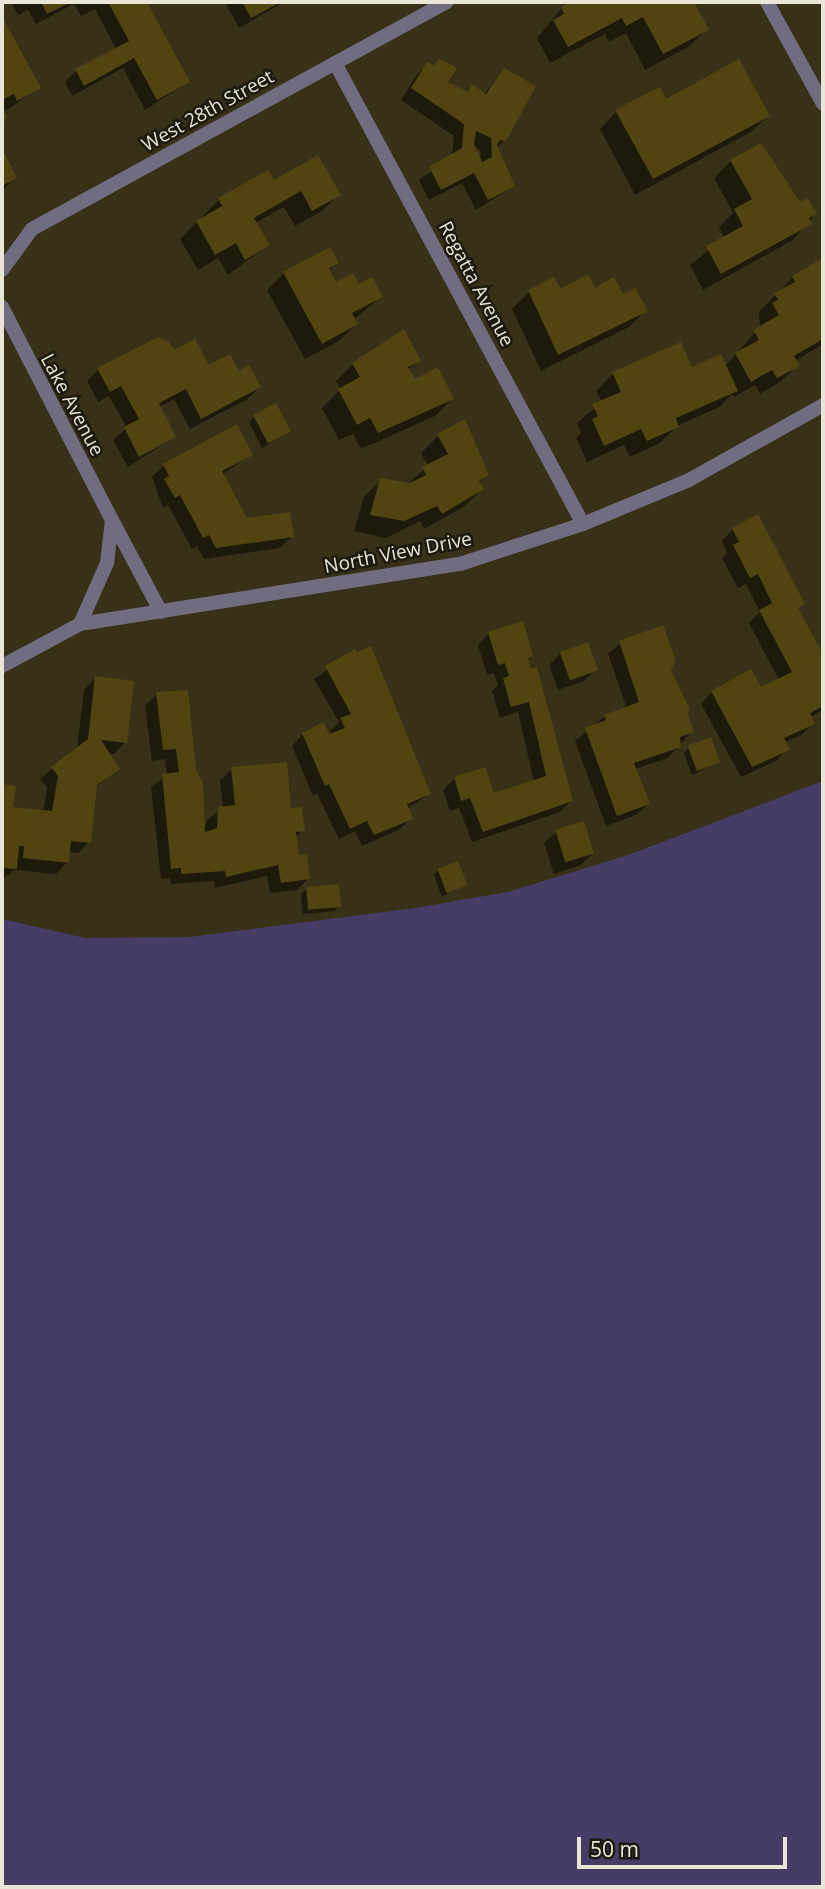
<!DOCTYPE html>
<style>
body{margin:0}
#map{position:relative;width:825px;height:1889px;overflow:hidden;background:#383118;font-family:"Open Sans",sans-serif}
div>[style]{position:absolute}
.water>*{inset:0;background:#463d67}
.shadow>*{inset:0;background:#0007}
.building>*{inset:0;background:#514410;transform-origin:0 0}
.minor>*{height:14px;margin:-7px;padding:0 7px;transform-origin:7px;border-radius:7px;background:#706d81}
span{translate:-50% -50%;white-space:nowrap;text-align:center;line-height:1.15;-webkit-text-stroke:5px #1c190e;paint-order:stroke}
.street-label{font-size:19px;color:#eae6d7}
.frame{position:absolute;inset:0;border:4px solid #eae6d7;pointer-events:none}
.scale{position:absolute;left:577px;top:1837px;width:210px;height:32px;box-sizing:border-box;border:4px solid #eae6d7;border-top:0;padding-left:9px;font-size:21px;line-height:24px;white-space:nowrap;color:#eae6d7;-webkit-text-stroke:5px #1c190e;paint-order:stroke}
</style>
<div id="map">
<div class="water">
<i style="clip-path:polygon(823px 781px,823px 1887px,2px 1887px,2px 919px,85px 938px,190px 937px,415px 908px,508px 892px,628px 855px)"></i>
</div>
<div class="shadow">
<i style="clip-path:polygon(11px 2px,145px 2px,188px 82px,145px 110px,123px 68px,72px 96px,65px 82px,76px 71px,116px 49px,95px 9px,81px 16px,74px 4px,36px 24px,28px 10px,18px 15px)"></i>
<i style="clip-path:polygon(225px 2px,284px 2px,239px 28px)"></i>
<i style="clip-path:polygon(574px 2px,692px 2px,707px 29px,690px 46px,645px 70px,626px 33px,609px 42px,605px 34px,550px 63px,537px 38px,562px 8px)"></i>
<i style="clip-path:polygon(2px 20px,39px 88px,5px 111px,2px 104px)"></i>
<i style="clip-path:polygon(evenodd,440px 60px,445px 82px,466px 93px,472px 87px,484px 94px,504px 70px,504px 140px,496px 148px,513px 186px,476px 210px,462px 183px,429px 200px,419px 180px,452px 156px,454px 136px,401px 100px,416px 76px,427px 64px,433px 67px,440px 60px,473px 146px,480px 150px,481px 162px,473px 146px)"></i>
<i style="clip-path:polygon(616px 112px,768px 116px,751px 132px,635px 195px,600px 129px)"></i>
<i style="clip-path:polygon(2px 156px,15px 178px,2px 190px)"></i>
<i style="clip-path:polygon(731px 161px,815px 214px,793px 240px,703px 290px,690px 265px,724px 238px,719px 227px,733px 213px,714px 178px)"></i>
<i style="clip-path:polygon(267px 172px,273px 182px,339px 194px,322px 211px,295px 226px,284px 207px,255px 223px,268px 245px,228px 275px,218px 258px,198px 270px,180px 239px,219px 200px)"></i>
<i style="clip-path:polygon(823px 260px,823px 344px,795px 361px,797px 366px,780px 382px,760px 394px,755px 385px,734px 397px,732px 394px,719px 407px,677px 426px,660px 443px,630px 457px,624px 445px,587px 462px,576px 438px,581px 433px,577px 423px,602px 402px,596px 391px,613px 374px,725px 366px,760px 327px,759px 312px,793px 277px)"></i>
<i style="clip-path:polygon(337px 263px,328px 271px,335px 285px,358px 286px,381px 297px,354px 319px,356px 324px,339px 341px,305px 359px,267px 290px,284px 273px)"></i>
<i style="clip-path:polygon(553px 279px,560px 291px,594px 290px,622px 297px,645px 311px,629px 327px,541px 371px,512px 309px,529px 292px)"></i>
<i style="clip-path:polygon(173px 353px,208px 368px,238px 373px,259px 387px,248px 399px,190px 429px,174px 399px,159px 407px,174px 437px,128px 467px,113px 440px,127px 428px,109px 396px,98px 402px,87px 381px,98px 370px)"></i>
<i style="clip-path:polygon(418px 360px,408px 370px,415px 381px,452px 399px,435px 416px,361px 449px,353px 434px,339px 440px,322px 408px,341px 389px,336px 381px,353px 364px)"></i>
<i style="clip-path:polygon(254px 417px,289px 431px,262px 448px,249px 422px)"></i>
<i style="clip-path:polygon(236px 426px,251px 454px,222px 475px,246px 520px,292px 537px,280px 548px,204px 559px,197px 546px,192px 549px,168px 505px,163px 508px,152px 477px,164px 465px)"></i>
<i style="clip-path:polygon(438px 436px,487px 475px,479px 483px,482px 489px,465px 506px,424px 529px,420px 521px,386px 538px,354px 531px,364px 497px,381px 480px,408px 484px,428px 466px,421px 453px)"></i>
<i style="clip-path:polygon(733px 529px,803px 603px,797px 609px,823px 658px,823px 710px,810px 717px,813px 724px,801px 735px,784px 743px,787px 749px,776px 761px,741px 777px,701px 704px,712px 692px,760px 690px,779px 680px,749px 623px,760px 612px,746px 584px,738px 588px,722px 558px,727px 553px,722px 541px)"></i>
<i style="clip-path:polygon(489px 633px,531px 655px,527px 660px,571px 801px,560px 812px,472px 842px,459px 808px,450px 811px,443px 790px,455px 778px,492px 795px,534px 782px,518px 712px,500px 718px,492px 691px,498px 685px,494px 673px,487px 675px,478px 645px)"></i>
<i style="clip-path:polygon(620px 643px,685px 713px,692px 731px,668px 758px,635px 769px,648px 804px,636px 815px,606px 826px,575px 741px,605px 716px,627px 709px,608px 654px)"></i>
<i style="clip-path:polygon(354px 651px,429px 794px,407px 809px,411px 819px,399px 830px,362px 846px,355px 831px,339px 839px,317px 794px,313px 796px,292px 746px,303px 734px,332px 735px,330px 731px,339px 722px,314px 679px)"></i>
<i style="clip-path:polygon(561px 653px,596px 670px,584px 681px,558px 690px,549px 665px)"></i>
<i style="clip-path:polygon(95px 678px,125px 742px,114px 754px,106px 754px,118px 769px,95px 788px,89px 842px,78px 853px,68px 852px,67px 862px,56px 874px,14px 870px,2px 880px,2px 786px,14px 787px,11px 808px,43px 812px,47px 788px,40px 779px,77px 749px,84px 690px)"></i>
<i style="clip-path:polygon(186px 692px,203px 834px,207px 820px,223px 808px,220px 780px,232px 769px,290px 810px,303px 830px,295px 838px,297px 857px,308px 879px,297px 890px,270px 893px,267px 876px,215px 888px,214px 881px,171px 884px,170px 878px,161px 879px,151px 787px,167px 775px,165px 759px,152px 761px,145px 705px,157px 694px)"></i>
<i style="clip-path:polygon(689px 747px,718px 762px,692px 775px,684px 753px)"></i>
<i style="clip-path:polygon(556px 832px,592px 854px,581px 865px,554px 874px,544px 843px)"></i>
<i style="clip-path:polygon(439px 870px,465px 884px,442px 897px,434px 875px)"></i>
<i style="clip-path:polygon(306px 889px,339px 906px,334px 911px,303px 914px,301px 894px)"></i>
</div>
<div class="building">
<i style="clip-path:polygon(41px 2px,71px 2px,47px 14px)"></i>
<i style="clip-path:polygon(108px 2px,147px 2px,190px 82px,157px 100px,134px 58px,84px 86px,75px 69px,129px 41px)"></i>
<i style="clip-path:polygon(242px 2px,281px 2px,251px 18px)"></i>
<i style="clip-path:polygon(570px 2px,694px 2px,709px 30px,663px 54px,643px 17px,626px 26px,622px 18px,568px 47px,553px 20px,564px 14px,561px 7px)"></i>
<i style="clip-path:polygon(2px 16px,41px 88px,17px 101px,14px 94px,2px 100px)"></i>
<i style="clip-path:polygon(evenodd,439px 58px,457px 68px,448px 82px,468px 92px,472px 84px,486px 94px,504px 68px,536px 86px,506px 141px,500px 140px,497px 145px,515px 186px,488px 200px,474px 173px,441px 190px,429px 167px,462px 148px,464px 124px,411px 88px,427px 62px,434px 66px,439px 58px,476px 131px,491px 138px,492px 157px,482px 162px,474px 144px,476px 131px)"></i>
<i style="clip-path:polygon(739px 59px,770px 116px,653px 179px,615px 110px,660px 87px,666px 99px)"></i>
<i style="clip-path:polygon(2px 108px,7px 117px,2px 127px)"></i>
<i style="clip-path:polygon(761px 143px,800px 202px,808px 198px,817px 214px,809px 218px,812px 224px,721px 274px,706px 246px,743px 226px,734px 209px,752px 199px,730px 160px)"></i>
<i style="clip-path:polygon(2px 148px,17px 178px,2px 186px)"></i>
<i style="clip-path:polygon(318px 155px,341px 195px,312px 211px,301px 191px,254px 218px,270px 245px,245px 260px,236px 243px,215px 255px,196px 221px,222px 206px,218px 198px,268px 170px,274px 180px)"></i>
<i style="clip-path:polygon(330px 247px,339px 263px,329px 268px,336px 282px,353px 273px,359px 284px,372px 277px,383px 297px,352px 313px,358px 324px,322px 344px,283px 272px)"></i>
<i style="clip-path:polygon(823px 258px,823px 339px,794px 356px,800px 366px,777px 378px,772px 370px,751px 382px,735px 353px,759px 340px,753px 330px,779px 315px,772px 303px,778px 300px,774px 293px,795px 282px,792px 276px)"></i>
<i style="clip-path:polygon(588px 274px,595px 288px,614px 277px,623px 294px,635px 288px,648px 311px,558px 355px,528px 290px,554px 277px,561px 289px)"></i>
<i style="clip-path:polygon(404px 329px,421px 361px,408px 367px,415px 379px,438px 367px,454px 399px,378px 433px,370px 418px,357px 425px,338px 389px,360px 377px,352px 363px)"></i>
<i style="clip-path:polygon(158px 337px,169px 342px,174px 350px,195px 339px,209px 365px,230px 354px,239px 371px,249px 365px,261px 387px,201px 419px,186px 389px,159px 403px,176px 437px,139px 457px,124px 427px,139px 419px,121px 386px,110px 392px,97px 368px)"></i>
<i style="clip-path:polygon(681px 342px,692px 367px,721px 354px,738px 391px,676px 418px,679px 427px,647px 441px,641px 429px,604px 446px,592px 419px,598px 416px,592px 404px,621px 392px,612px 372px)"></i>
<i style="left:276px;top:403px;width:32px;height:26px;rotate:62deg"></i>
<i style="clip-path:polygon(465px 419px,489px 475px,479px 481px,484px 489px,442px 514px,437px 506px,404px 521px,370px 515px,380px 478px,410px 483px,426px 475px,422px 467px,448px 454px,437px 434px)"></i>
<i style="clip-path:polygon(237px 424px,253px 455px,222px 471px,247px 518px,290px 512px,294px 537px,216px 548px,209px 535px,203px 538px,180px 495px,175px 498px,164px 479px,169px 476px,163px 464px)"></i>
<i style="clip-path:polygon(758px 514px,805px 604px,798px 608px,823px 654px,823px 706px,810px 713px,815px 724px,784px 738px,790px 750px,752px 767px,711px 691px,751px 669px,761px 687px,792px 672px,759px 610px,772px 603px,758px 574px,750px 578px,733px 545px,739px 542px,732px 528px)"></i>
<i style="clip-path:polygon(523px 621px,533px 656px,528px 658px,531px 669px,537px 667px,573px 801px,483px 832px,470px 798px,461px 801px,454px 777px,485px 767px,494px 793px,546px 776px,529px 702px,511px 707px,503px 678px,509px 676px,505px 663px,498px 665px,488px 632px)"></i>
<i style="clip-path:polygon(663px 625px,676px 661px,671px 670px,690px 710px,687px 712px,694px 732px,680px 737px,681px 747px,634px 763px,650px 804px,617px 816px,585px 728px,606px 720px,604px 715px,639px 702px,619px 641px)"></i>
<i style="left:588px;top:642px;width:30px;height:30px;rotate:70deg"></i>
<i style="clip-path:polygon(371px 646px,431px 794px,407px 804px,413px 819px,374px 835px,367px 821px,350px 829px,329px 784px,325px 786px,302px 733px,324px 722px,329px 734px,345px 728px,340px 718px,351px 714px,325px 666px,355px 649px,357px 652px)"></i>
<i style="clip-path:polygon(95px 676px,134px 681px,127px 743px,101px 740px,120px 769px,97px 785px,91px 843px,71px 841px,69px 863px,23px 858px,24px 846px,19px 846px,17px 869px,2px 868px,2px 784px,16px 786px,13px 807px,52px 811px,58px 776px,51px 767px,88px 739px)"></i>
<i style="clip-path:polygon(188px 690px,196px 770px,203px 783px,205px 832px,217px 828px,218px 807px,235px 805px,231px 767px,287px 762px,291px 808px,302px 807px,305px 831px,296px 832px,299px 855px,307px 854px,310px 879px,281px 883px,278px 865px,226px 877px,225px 871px,181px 874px,181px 868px,171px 869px,162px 774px,179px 772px,176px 749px,163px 750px,156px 692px)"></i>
<i style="left:711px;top:737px;width:27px;height:25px;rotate:70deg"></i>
<i style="left:584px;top:821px;width:34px;height:30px;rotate:73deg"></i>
<i style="left:458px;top:861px;width:26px;height:22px;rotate:69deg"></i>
<i style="left:339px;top:884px;width:23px;height:33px;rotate:85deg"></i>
</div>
<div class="minor">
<i style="left:767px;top:2px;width:116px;rotate:61.2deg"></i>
<i style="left:335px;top:63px;width:523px;rotate:61.72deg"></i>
<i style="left:2px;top:270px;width:51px;rotate:-53.8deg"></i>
<i style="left:32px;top:229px;width:473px;rotate:-28.7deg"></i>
<i style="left:2px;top:307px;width:240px;rotate:62.7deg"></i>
<i style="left:112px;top:520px;width:43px;rotate:96.6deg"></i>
<i style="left:107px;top:563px;width:67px;rotate:113.9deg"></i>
<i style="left:112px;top:520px;width:104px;rotate:62deg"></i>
<i style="left:2px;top:666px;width:89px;rotate:-28.3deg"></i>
<i style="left:80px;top:624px;width:385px;rotate:-9deg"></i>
<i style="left:460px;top:564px;width:129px;rotate:-18deg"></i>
<i style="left:583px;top:524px;width:115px;rotate:-22.5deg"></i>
<i style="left:689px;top:480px;width:154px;rotate:-29.2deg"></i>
</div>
<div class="street-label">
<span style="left:208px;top:111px;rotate:-29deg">West 28th Street</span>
<span style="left:476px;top:284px;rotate:62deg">Regatta Avenue</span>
<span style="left:72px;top:405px;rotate:62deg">Lake Avenue</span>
<span style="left:398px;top:553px;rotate:-11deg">North View Drive</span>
</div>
<div class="frame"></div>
<div class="scale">50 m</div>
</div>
